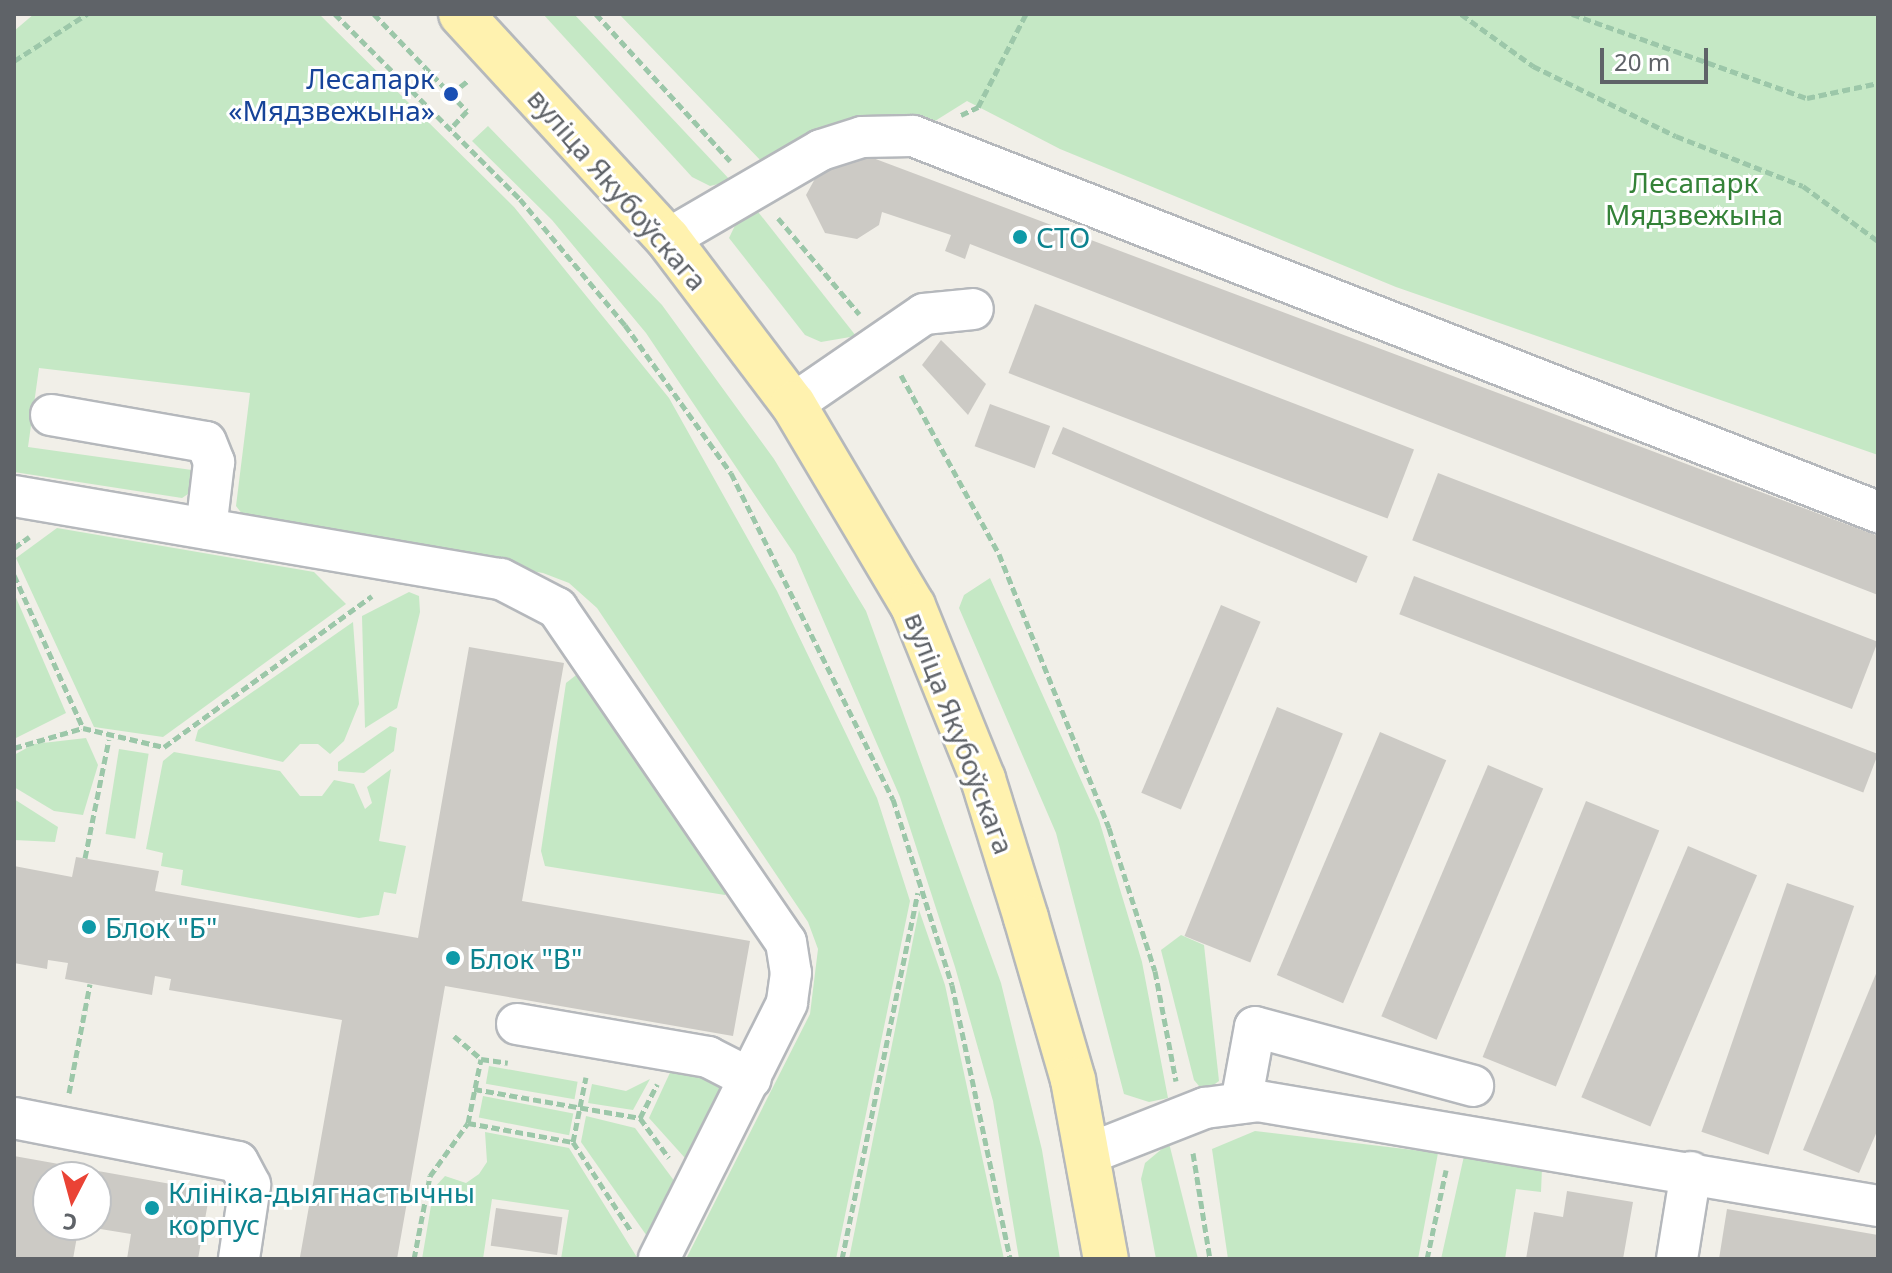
<!DOCTYPE html>
<meta charset="utf-8">
<style>
body{margin:0}
#map{position:relative;width:1892px;height:1273px;overflow:hidden;background:#f1efe8;font-family:"Noto Sans",sans-serif}
div>[style]{position:absolute}
.green>*{inset:0;background:#c5e8c5;transform-origin:0 0}
.building>*{inset:0;background:#cccac5;transform-origin:0 0}
.path>*{height:5px;margin-top:-2.5px;transform-origin:0;background:repeating-linear-gradient(90deg,#9cc7a9 0 8px,transparent 0 12px)}
.roads{filter:drop-shadow(2px 0 #b5b8bc) drop-shadow(-2px 0 #b5b8bc) drop-shadow(0 2px #b5b8bc) drop-shadow(0 -2px #b5b8bc)}
.minor>*{height:40px;margin:-20px;padding:0 20px;transform-origin:20px;border-radius:20px;background:#fff}
.major>*{height:44px;margin:-22px;padding:0 22px;transform-origin:22px;border-radius:22px;background:#fff2af}
.dots>*{width:22px;height:22px;translate:-50% -50%;box-sizing:border-box;border:4px solid #fff;border-radius:50%}
span{translate:-50% -50%;white-space:nowrap;text-align:center;line-height:1.15;-webkit-text-stroke:6px #fff;paint-order:stroke}
.transit-label{font-size:28px;color:#164399}
.right{translate:-100% -50%;text-align:right}
.park-label{font-size:28px;color:#348238}
.street-label{font-size:28px;color:#5f6368}
.culture-label{font-size:28px;color:#0d838f}
.left{translate:0 -50%;text-align:left}
.frame{position:absolute;inset:0;border:16px solid #5f6368;pointer-events:none}
.north{position:absolute;left:32px;top:1161px;width:80px;height:80px;box-sizing:border-box;background:#fff;border:2px solid #bfc1c3;border-radius:50%;rotate:186deg;font-size:22px;font-weight:700;line-height:32px;text-align:center;color:#5f6368}
.north::after{content:'';display:block;margin:auto;width:28px;height:36px;background:#ea4335;clip-path:polygon(50% 0,100% 100%,50% 72%,0 100%)}
.scale{position:absolute;left:1600px;top:48px;width:108px;height:36px;box-sizing:border-box;border:4px solid #5f6368;border-top:0;padding-left:10px;font-size:24px;line-height:28px;white-space:nowrap;color:#5f6368;-webkit-text-stroke:6px #fff;paint-order:stroke}
</style>
<div id="map">
<div class="green">
<i style="clip-path:polygon(34px 14px,319px 14px,514px 207px,669px 398px,777px 591px,877px 798px,910px 901px,836px 1259px,686px 1259px,810px 1014px,818px 949px,808px 922px,597px 608px,569px 583px,543px 573px,246px 519px,236px 506px,250px 393px,39px 368px,28px 447px,199px 471px,197px 488px,182px 498px,14px 472px,14px 31px)"></i>
<i style="clip-path:polygon(543px 14px,574px 14px,731px 181px,710px 186px,692px 177px)"></i>
<i style="clip-path:polygon(619px 14px,1878px 14px,1878px 455px,1396px 287px,1060px 149px,967px 101px,935px 121px,911px 120px,766px 166px)"></i>
<i style="clip-path:polygon(488px 126px,662px 305px,774px 459px,866px 611px,1001px 983px,1042px 1150px,1060px 1259px,1019px 1259px,993px 1101px,955px 967px,900px 797px,795px 555px,646px 333px,552px 220px,472px 141px)"></i>
<i style="clip-path:polygon(755px 208px,856px 336px,821px 342px,805px 335px,729px 238px,740px 215px)"></i>
<i style="clip-path:polygon(57px 528px,314px 572px,346px 604px,163px 737px,94px 727px,16px 558px)"></i>
<i style="clip-path:polygon(990px 578px,1099px 820px,1142px 962px,1168px 1098px,1149px 1102px,1124px 1094px,1056px 833px,959px 608px,964px 595px)"></i>
<i style="clip-path:polygon(409px 592px,419px 596px,420px 612px,397px 708px,365px 728px,362px 616px)"></i>
<i style="clip-path:polygon(14px 593px,66px 713px,14px 739px)"></i>
<i style="clip-path:polygon(353px 622px,359px 704px,344px 741px,330px 754px,318px 744px,300px 744px,283px 762px,195px 741px,198px 730px)"></i>
<i style="clip-path:polygon(580px 672px,729px 890px,725px 895px,545px 866px,541px 851px,566px 683px)"></i>
<i style="clip-path:polygon(390px 726px,397px 728px,394px 751px,364px 773px,338px 771px,338px 762px)"></i>
<i style="clip-path:polygon(86px 738px,98px 765px,83px 815px,54px 811px,14px 787px,14px 755px,34px 744px)"></i>
<i style="left:119px;top:749px;width:30px;height:86px;rotate:9deg"></i>
<i style="clip-path:polygon(174px 752px,280px 771px,300px 796px,322px 796px,334px 780px,354px 784px,365px 809px,372px 803px,367px 787px,391px 769px,379px 841px,406px 846px,396px 894px,384px 892px,379px 915px,359px 918px,181px 885px,183px 870px,161px 866px,163px 853px,146px 849px,163px 761px)"></i>
<i style="clip-path:polygon(14px 799px,58px 827px,55px 842px,14px 840px)"></i>
<i style="clip-path:polygon(919px 910px,945px 985px,1004px 1259px,849px 1259px)"></i>
<i style="clip-path:polygon(1181px 935px,1204px 945px,1219px 1081px,1204px 1092px,1194px 1080px,1161px 950px)"></i>
<i style="clip-path:polygon(674px 1064px,730px 1081px,685px 1158px,649px 1118px)"></i>
<i style="left:489px;top:1066px;width:90px;height:18px;rotate:10deg"></i>
<i style="clip-path:polygon(650px 1079px,633px 1110px,588px 1103px,592px 1084px,626px 1091px)"></i>
<i style="left:483px;top:1096px;width:92px;height:22px;rotate:11deg"></i>
<i style="clip-path:polygon(586px 1116px,635px 1128px,678px 1186px,649px 1239px,581px 1142px)"></i>
<i style="clip-path:polygon(1255px 1131px,1438px 1153px,1418px 1259px,1228px 1259px,1212px 1149px)"></i>
<i style="clip-path:polygon(485px 1132px,569px 1148px,638px 1259px,561px 1259px,569px 1210px,492px 1199px,483px 1259px,422px 1259px,434px 1188px,445px 1176px,466px 1183px,479px 1174px,487px 1162px)"></i>
<i style="clip-path:polygon(1169px 1143px,1198px 1259px,1156px 1259px,1141px 1179px,1145px 1163px)"></i>
<i style="clip-path:polygon(1464px 1156px,1542px 1168px,1541px 1192px,1516px 1189px,1505px 1259px,1441px 1259px)"></i>
</div>
<div class="building">
<i style="clip-path:polygon(865px 155px,1878px 536px,1878px 595px,970px 244px,965px 259px,945px 251px,951px 235px,882px 212px,879px 225px,857px 239px,825px 233px,806px 195px,822px 166px)"></i>
<i style="left:1035px;top:304px;width:406px;height:74px;rotate:21deg"></i>
<i style="clip-path:polygon(941px 340px,986px 384px,968px 415px,922px 365px)"></i>
<i style="left:990px;top:404px;width:64px;height:45px;rotate:20deg"></i>
<i style="left:1063px;top:427px;width:331px;height:29px;rotate:23deg"></i>
<i style="left:1438px;top:473px;width:471px;height:72px;rotate:21deg"></i>
<i style="left:1414px;top:576px;width:497px;height:41px;rotate:21deg"></i>
<i style="left:1221px;top:605px;width:43px;height:204px;rotate:23deg"></i>
<i style="clip-path:polygon(469px 647px,564px 663px,522px 901px,750px 941px,733px 1036px,445px 986px,397px 1259px,300px 1257px,342px 1020px,169px 990px,171px 979px,155px 976px,152px 995px,65px 979px,68px 963px,48px 960px,47px 969px,14px 963px,14px 866px,72px 877px,76px 857px,159px 871px,155px 891px,418px 938px)"></i>
<i style="left:1277px;top:707px;width:71px;height:247px;rotate:22deg"></i>
<i style="left:1380px;top:732px;width:72px;height:264px;rotate:23deg"></i>
<i style="left:1488px;top:765px;width:60px;height:273px;rotate:23deg"></i>
<i style="left:1586px;top:801px;width:79px;height:276px;rotate:22deg"></i>
<i style="left:1688px;top:846px;width:75px;height:273px;rotate:23deg"></i>
<i style="left:1787px;top:883px;width:71px;height:263px;rotate:19deg"></i>
<i style="clip-path:polygon(1878px 969px,1878px 1129px,1859px 1173px,1803px 1150px)"></i>
<i style="clip-path:polygon(14px 1156px,210px 1191px,198px 1259px,127px 1259px,131px 1234px,88px 1227px,96px 1225px,96px 1177px,48px 1177px,48px 1225px,79px 1225px,73px 1259px,14px 1259px)"></i>
<i style="clip-path:polygon(1567px 1191px,1633px 1202px,1623px 1259px,1526px 1259px,1534px 1212px,1563px 1217px)"></i>
<i style="left:496px;top:1208px;width:67px;height:38px;rotate:8deg"></i>
<i style="clip-path:polygon(1727px 1209px,1878px 1235px,1878px 1259px,1719px 1259px)"></i>
</div>
<div class="path">
<i style="left:335px;top:14px;width:262px;rotate:45deg"></i>
<i style="left:520px;top:199px;width:164px;rotate:50.2deg"></i>
<i style="left:625px;top:325px;width:182px;rotate:54.4deg"></i>
<i style="left:731px;top:473px;width:364px;rotate:63.6deg"></i>
<i style="left:893px;top:799px;width:195px;rotate:72.4deg"></i>
<i style="left:952px;top:985px;width:280px;rotate:78deg"></i>
<i style="left:374px;top:14px;width:134px;rotate:46.2deg"></i>
<i style="left:467px;top:111px;width:25px;rotate:133deg"></i>
<i style="left:596px;top:14px;width:199px;rotate:47.6deg"></i>
<i style="left:1461px;top:14px;width:89px;rotate:35.8deg"></i>
<i style="left:1533px;top:66px;width:159px;rotate:26.1deg"></i>
<i style="left:1676px;top:136px;width:136px;rotate:21.5deg"></i>
<i style="left:1803px;top:186px;width:93px;rotate:36.3deg"></i>
<i style="left:1572px;top:14px;width:250px;rotate:19.7deg"></i>
<i style="left:1807px;top:98px;width:73px;rotate:-11.9deg"></i>
<i style="left:14px;top:61px;width:87px;rotate:-32.8deg"></i>
<i style="left:451px;top:94px;width:23px;rotate:-38deg"></i>
<i style="left:961px;top:115px;width:19px;rotate:-25deg"></i>
<i style="left:978px;top:107px;width:105px;rotate:-62.7deg"></i>
<i style="left:778px;top:218px;width:126px;rotate:49.8deg"></i>
<i style="left:901px;top:375px;width:204px;rotate:61.3deg"></i>
<i style="left:999px;top:554px;width:295px;rotate:68.1deg"></i>
<i style="left:1109px;top:828px;width:150px;rotate:72.2deg"></i>
<i style="left:1155px;top:971px;width:112px;rotate:79.2deg"></i>
<i style="left:14px;top:548px;width:19px;rotate:-36deg"></i>
<i style="left:14px;top:575px;width:168px;rotate:65.7deg"></i>
<i style="left:83px;top:728px;width:83px;rotate:13.2deg"></i>
<i style="left:164px;top:747px;width:257px;rotate:-36deg"></i>
<i style="left:14px;top:748px;width:72px;rotate:-16.2deg"></i>
<i style="left:85px;top:858px;width:121px;rotate:-78.6deg"></i>
<i style="left:454px;top:1036px;width:35px;rotate:40deg"></i>
<i style="left:481px;top:1059px;width:27px;rotate:8deg"></i>
<i style="left:474px;top:1089px;width:169px;rotate:9.9deg"></i>
<i style="left:640px;top:1118px;width:49px;rotate:54.1deg"></i>
<i style="left:69px;top:1093px;width:111px;rotate:-79.1deg"></i>
<i style="left:640px;top:1118px;width:38px;rotate:-63deg"></i>
<i style="left:468px;top:1123px;width:65px;rotate:-78.5deg"></i>
<i style="left:573px;top:1142px;width:66px;rotate:-78.7deg"></i>
<i style="left:1193px;top:1153px;width:107px;rotate:80.9deg"></i>
<i style="left:414px;top:1259px;width:85px;rotate:-79.1deg"></i>
<i style="left:430px;top:1176px;width:65px;rotate:-54.4deg"></i>
<i style="left:468px;top:1123px;width:107px;rotate:10.3deg"></i>
<i style="left:573px;top:1142px;width:106px;rotate:56.9deg"></i>
<i style="left:842px;top:1259px;width:374px;rotate:-78.3deg"></i>
<i style="left:1427px;top:1259px;width:91px;rotate:-77.9deg"></i>
</div>
<div class="roads">
<div class="minor">
<i style="left:668px;top:239px;width:177px;rotate:-30.2deg"></i>
<i style="left:821px;top:150px;width:43px;rotate:-17.6deg"></i>
<i style="left:862px;top:137px;width:51px;rotate:-1.1deg"></i>
<i style="left:913px;top:136px;width:1036px;rotate:21.29deg"></i>
<i style="left:793px;top:404px;width:159px;rotate:-34.5deg"></i>
<i style="left:924px;top:314px;width:49px;rotate:-5.8deg"></i>
<i style="left:51px;top:415px;width:157px;rotate:9.9deg"></i>
<i style="left:206px;top:442px;width:22px;rotate:68deg"></i>
<i style="left:214px;top:462px;width:67px;rotate:96.8deg"></i>
<i style="left:14px;top:496px;width:494px;rotate:9.7deg"></i>
<i style="left:501px;top:579px;width:63px;rotate:27.4deg"></i>
<i style="left:557px;top:608px;width:405px;rotate:55.6deg"></i>
<i style="left:786px;top:942px;width:31px;rotate:81deg"></i>
<i style="left:791px;top:973px;width:30px;rotate:98deg"></i>
<i style="left:787px;top:1003px;width:286px;rotate:116.6deg"></i>
<i style="left:517px;top:1024px;width:194px;rotate:9.8deg"></i>
<i style="left:708px;top:1057px;width:48px;rotate:27.1deg"></i>
<i style="left:1241px;top:1103px;width:77px;rotate:-79.6deg"></i>
<i style="left:1255px;top:1027px;width:226px;rotate:15.1deg"></i>
<i style="left:14px;top:1118px;width:228px;rotate:11.1deg"></i>
<i style="left:238px;top:1162px;width:26px;rotate:62deg"></i>
<i style="left:250px;top:1185px;width:75px;rotate:98.5deg"></i>
<i style="left:1088px;top:1154px;width:126px;rotate:-21.5deg"></i>
<i style="left:1205px;top:1108px;width:53px;rotate:-7.5deg"></i>
<i style="left:1258px;top:1101px;width:629px;rotate:9.61deg"></i>
<i style="left:1677px;top:1259px;width:88px;rotate:-80.9deg"></i>
</div>
<div class="major">
<i style="left:461px;top:14px;width:306px;rotate:47.4deg"></i>
<i style="left:668px;top:239px;width:207px;rotate:52.9deg"></i>
<i style="left:793px;top:404px;width:235px;rotate:59.3deg"></i>
<i style="left:913px;top:606px;width:187px;rotate:68deg"></i>
<i style="left:983px;top:779px;width:145px;rotate:72.8deg"></i>
<i style="left:1026px;top:918px;width:169px;rotate:73.8deg"></i>
<i style="left:1073px;top:1080px;width:182px;rotate:79.6deg"></i>
</div>
</div>
<div class="dots">
<i style="left:451px;top:94px;background:#1a4fb4"></i>
<i style="left:1020px;top:237px;background:#0f9aa8"></i>
<i style="left:89px;top:927px;background:#0f9aa8"></i>
<i style="left:453px;top:958px;background:#0f9aa8"></i>
<i style="left:152px;top:1208px;background:#0f9aa8"></i>
</div>
<div class="transit-label">
<span class="right" style="left:435px;top:94px">Лесапарк<br>«Мядзвежына»</span>
</div>
<div class="park-label">
<span style="left:1694px;top:198px">Лесапарк<br>Мядзвежына</span>
</div>
<div class="street-label">
<span style="left:618px;top:189px;rotate:49deg">вуліца Якубоўскага</span>
<span style="left:960px;top:733px;rotate:69deg">вуліца Якубоўскага</span>
</div>
<div class="culture-label">
<span class="left" style="left:1036px;top:237px">СТО</span>
<span class="left" style="left:105px;top:927px">Блок "Б"</span>
<span class="left" style="left:469px;top:958px">Блок "В"</span>
<span class="left" style="left:168px;top:1208px">Клініка-дыягнастычны<br>корпус</span>
</div>
<div class="frame"></div>
<div class="north">С</div>
<div class="scale">20 m</div>
</div>
